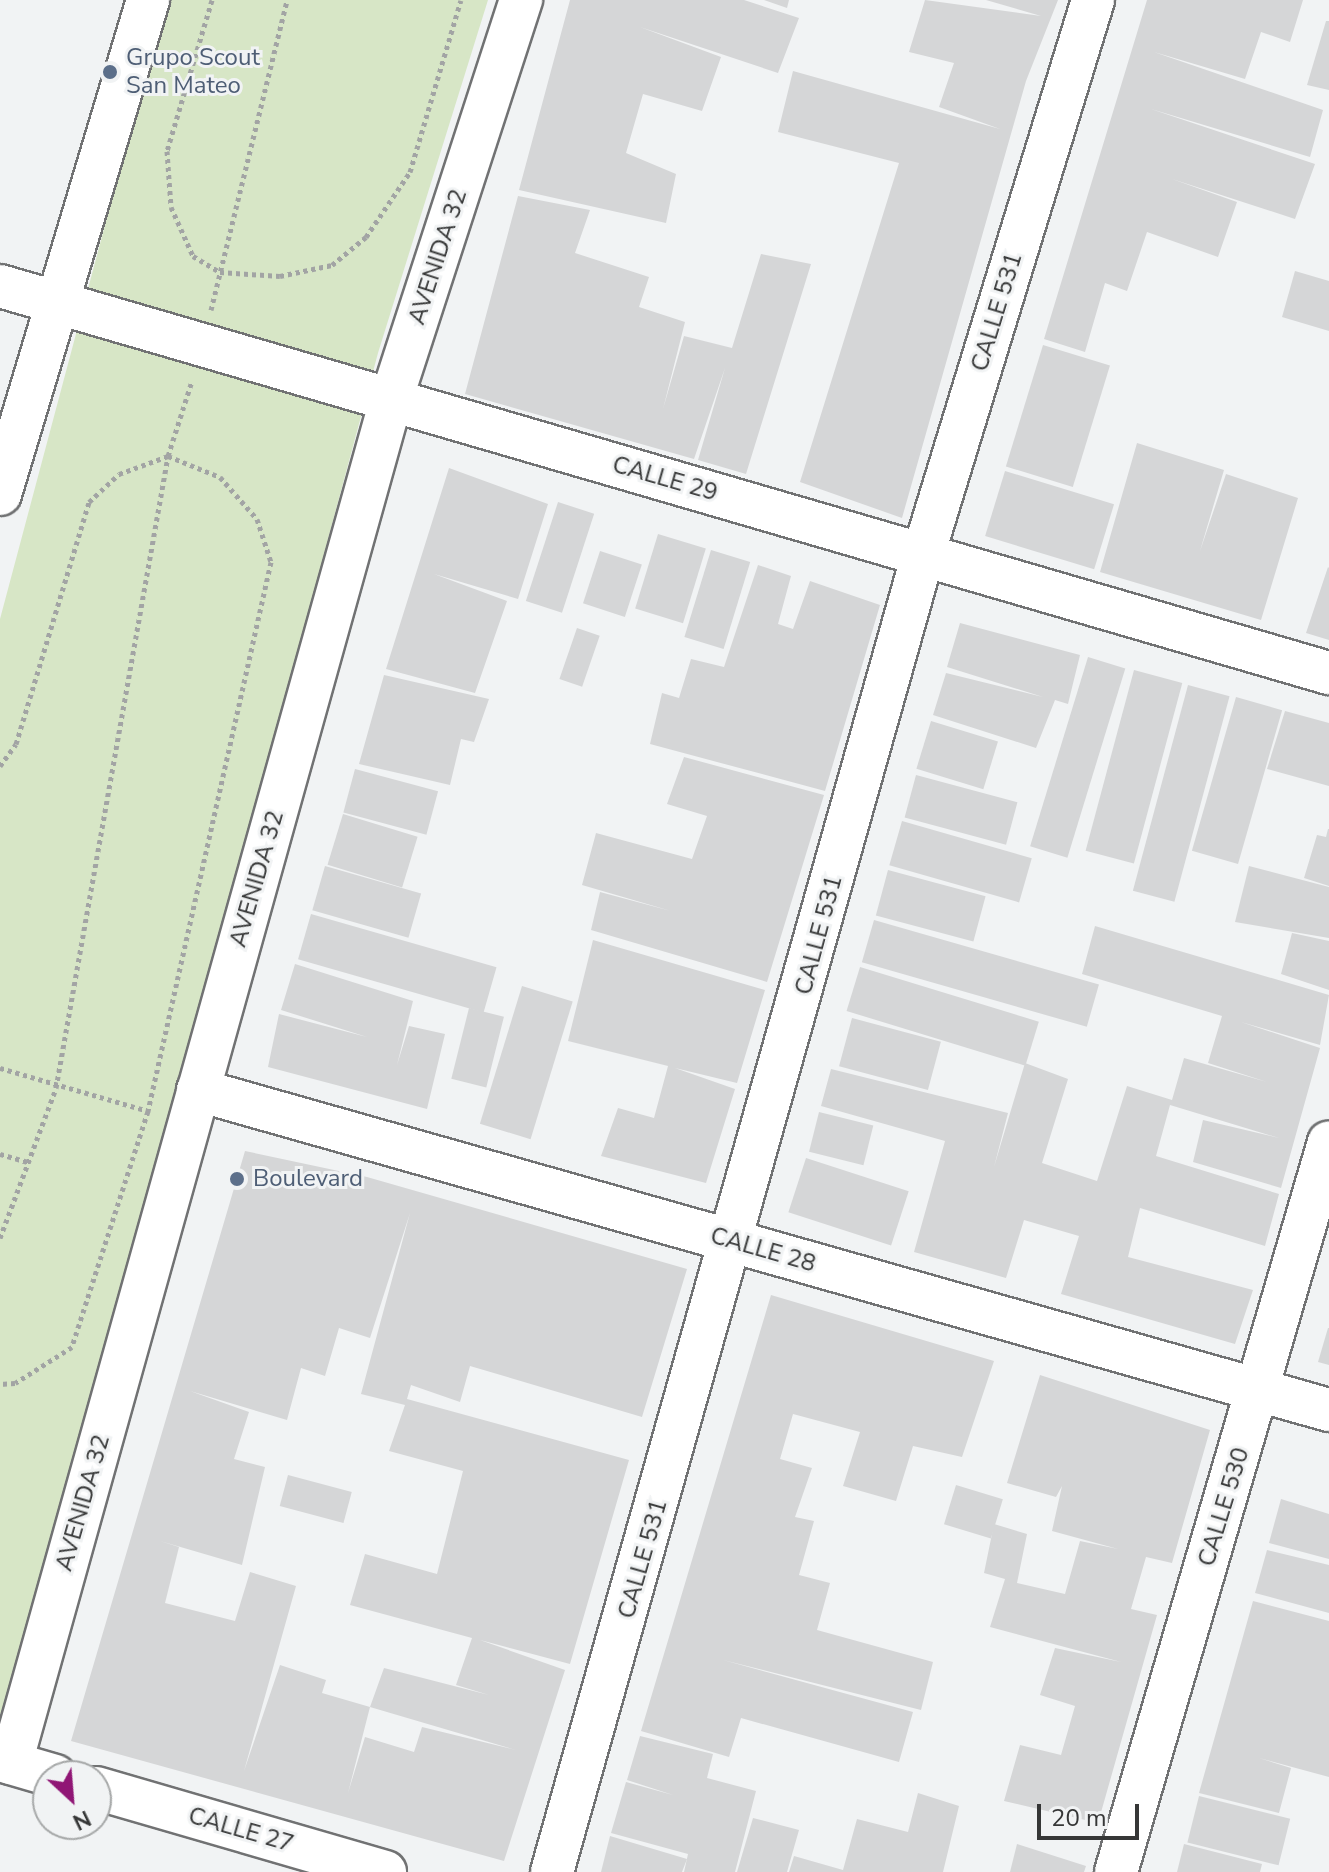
<!DOCTYPE html>
<style>
body{margin:0}
#map{position:relative;width:1329px;height:1872px;overflow:hidden;background:#f1f3f4;font-family:"Nunito Sans",sans-serif}
div>[style]{position:absolute}
.green>*{inset:0;background:#d7e6c6}
.building>*{inset:0;background:#d5d6d7;transform-origin:0 0}
.path>*{height:5px;margin-top:-2.5px;transform-origin:0;background:repeating-linear-gradient(90deg,#a2a4a4 0 4px,transparent 0 8px)}
.roads{filter:drop-shadow(2px 0 #717273) drop-shadow(-2px 0 #717273) drop-shadow(0 2px #717273) drop-shadow(0 -2px #717273)}
.minor>*{height:42px;margin:-21px;padding:0 21px;transform-origin:21px;border-radius:21px;background:#fff}
.dots>*{width:22px;height:22px;translate:-50% -50%;box-sizing:border-box;border:4px solid #f1f3f4;border-radius:50%}
span{translate:-50% -50%;white-space:nowrap;text-align:center;line-height:1.15;-webkit-text-stroke:6px #f1f3f4;paint-order:stroke}
.service-label{font-size:24px;color:#4e5e75}
.left{translate:0 -50%;text-align:left}
.street-label{font-size:24px;color:#363737}
.north{position:absolute;left:32px;top:1760px;width:80px;height:80px;box-sizing:border-box;background:#f1f3f4;border:2px solid #a6a8a8;border-radius:50%;rotate:154deg;font-size:22px;font-weight:700;line-height:32px;text-align:center;color:#363737}
.north::after{content:'';display:block;margin:auto;width:28px;height:36px;background:#901675;clip-path:polygon(50% 0,100% 100%,50% 72%,0 100%)}
.scale{position:absolute;left:1037px;top:1804px;width:102px;height:36px;box-sizing:border-box;border:4px solid #363737;border-top:0;padding-left:10px;font-size:24px;line-height:28px;white-space:nowrap;color:#363737;-webkit-text-stroke:6px #f1f3f4;paint-order:stroke}
</style>
<div id="map">
<div class="green">
<i style="clip-path:polygon(165px 0,488px 0,378px 353px,18px 1695px,0 1714px,0 619px)"></i>
</div>
<div class="building">
<i style="clip-path:polygon(570px 0,744px 0,799px 18px,778px 73px,640px 27px,721px 57px,702px 111px,643px 94px,626px 153px,676px 174px,666px 223px,519px 190px)"></i>
<i style="clip-path:polygon(764px 0,789px 0,787px 8px)"></i>
<i style="clip-path:polygon(925px 0,1041px 16px,986px 0,1058px 0,1026px 81px,902px 518px,800px 482px,899px 163px,778px 132px,793px 71px,1000px 129px,939px 107px,954px 63px,909px 52px)"></i>
<i style="clip-path:polygon(1147px 0,1303px 0,1290px 42px,1261px 32px,1245px 79px,1154px 52px,1323px 110px,1310px 157px,1151px 109px,1315px 164px,1295px 219px,1172px 179px,1237px 202px,1218px 257px,1147px 232px,1127px 291px,1105px 283px,1085px 352px,1044px 339px)"></i>
<i style="clip-path:polygon(1326px 21px,1329px 21px,1329px 90px,1307px 85px)"></i>
<i style="clip-path:polygon(518px 196px,590px 210px,575px 253px,649px 277px,639px 307px,685px 322px,663px 409px,684px 336px,732px 348px,761px 254px,811px 264px,746px 474px,698px 460px,725px 368px,694px 459px,465px 394px)"></i>
<i style="clip-path:polygon(1295px 271px,1329px 281px,1329px 331px,1282px 317px)"></i>
<i style="left:1043px;top:345px;width:70px;height:127px;rotate:17deg"></i>
<i style="clip-path:polygon(1137px 443px,1224px 470px,1200px 551px,1226px 474px,1298px 498px,1261px 620px,1100px 572px)"></i>
<i style="clip-path:polygon(449px 468px,548px 504px,518px 599px,434px 574px,507px 601px,475px 693px,386px 669px)"></i>
<i style="left:1005px;top:471px;width:114px;height:68px;rotate:17deg"></i>
<i style="left:558px;top:502px;width:38px;height:104px;rotate:18deg"></i>
<i style="left:658px;top:534px;width:50px;height:78px;rotate:17deg"></i>
<i style="left:711px;top:550px;width:41px;height:91px;rotate:17deg"></i>
<i style="left:600px;top:551px;width:44px;height:55px;rotate:18deg"></i>
<i style="clip-path:polygon(758px 565px,791px 576px,778px 624px,793px 629px,810px 581px,880px 605px,825px 791px,650px 744px,662px 693px,679px 698px,691px 659px,724px 667px)"></i>
<i style="clip-path:polygon(1328px 567px,1329px 568px,1329px 640px,1306px 633px)"></i>
<i style="clip-path:polygon(960px 623px,1080px 655px,1068px 704px,1055px 700px,1036px 748px,933px 715px,946px 673px,1043px 697px,947px 667px)"></i>
<i style="left:577px;top:628px;width:24px;height:54px;rotate:19deg"></i>
<i style="left:1088px;top:657px;width:39px;height:198px;rotate:17deg"></i>
<i style="left:1134px;top:670px;width:50px;height:187px;rotate:15deg"></i>
<i style="clip-path:polygon(384px 675px,489px 699px,474px 742px,461px 739px,450px 785px,359px 764px)"></i>
<i style="left:1188px;top:685px;width:43px;height:213px;rotate:15deg"></i>
<i style="left:1236px;top:697px;width:48px;height:160px;rotate:16deg"></i>
<i style="clip-path:polygon(1285px 711px,1329px 723px,1329px 786px,1267px 769px)"></i>
<i style="left:931px;top:721px;width:70px;height:50px;rotate:17deg"></i>
<i style="clip-path:polygon(684px 757px,824px 795px,767px 982px,591px 930px,600px 892px,671px 911px,582px 885px,596px 833px,692px 859px,707px 816px,667px 804px)"></i>
<i style="left:355px;top:769px;width:86px;height:45px;rotate:15deg"></i>
<i style="left:916px;top:775px;width:105px;height:44px;rotate:15deg"></i>
<i style="left:343px;top:814px;width:78px;height:53px;rotate:17deg"></i>
<i style="left:902px;top:821px;width:135px;height:46px;rotate:16deg"></i>
<i style="clip-path:polygon(1328px 829px,1329px 829px,1329px 886px,1304px 878px,1317px 835px,1326px 837px)"></i>
<i style="left:325px;top:866px;width:100px;height:46px;rotate:16deg"></i>
<i style="clip-path:polygon(1249px 866px,1329px 887px,1329px 938px,1235px 922px)"></i>
<i style="left:888px;top:870px;width:101px;height:47px;rotate:15deg"></i>
<i style="left:311px;top:914px;width:193px;height:47px;rotate:16deg"></i>
<i style="left:874px;top:920px;width:234px;height:44px;rotate:16deg"></i>
<i style="clip-path:polygon(1095px 926px,1329px 995px,1320px 1045px,1241px 1022px,1320px 1048px,1281px 1188px,1193px 1162px,1203px 1120px,1279px 1138px,1170px 1105px,1156px 1156px,1279px 1194px,1265px 1246px,1140px 1208px,1128px 1257px,1253px 1290px,1235px 1344px,1061px 1294px,1079px 1236px,1024px 1220px,1006px 1278px,914px 1252px,945px 1141px,821px 1106px,831px 1069px,1008px 1113px,994px 1167px,1025px 1063px,1068px 1079px,1042px 1163px,1097px 1181px,1127px 1086px,1172px 1100px,1184px 1058px,1267px 1082px,1208px 1063px,1222px 1016px,1082px 974px)"></i>
<i style="clip-path:polygon(1292px 933px,1329px 941px,1329px 990px,1281px 974px)"></i>
<i style="clip-path:polygon(593px 940px,765px 990px,737px 1083px,675px 1068px,735px 1089px,706px 1183px,601px 1156px,618px 1108px,654px 1118px,668px 1066px,568px 1041px)"></i>
<i style="clip-path:polygon(295px 964px,413px 1001px,397px 1065px,409px 1026px,445px 1034px,427px 1109px,268px 1067px,279px 1014px,367px 1037px,281px 1010px)"></i>
<i style="left:860px;top:967px;width:187px;height:46px;rotate:17deg"></i>
<i style="left:522px;top:986px;width:53px;height:144px;rotate:17deg"></i>
<i style="left:469px;top:1008px;width:36px;height:73px;rotate:14deg"></i>
<i style="left:852px;top:1018px;width:92px;height:50px;rotate:15deg"></i>
<i style="left:819px;top:1112px;width:56px;height:41px;rotate:14deg"></i>
<i style="clip-path:polygon(evenodd,245px 1151px,367px 1177px,687px 1269px,642px 1417px,470px 1366px,460px 1402px,411px 1385px,407px 1399px,629px 1460px,570px 1664px,480px 1640px,565px 1670px,504px 1861px,71px 1741px,245px 1151px,410px 1213px,361px 1394px,405px 1405px,389px 1451px,463px 1471px,437px 1574px,365px 1554px,350px 1605px,472px 1638px,456px 1685px,489px 1695px,384px 1668px,370px 1707px,516px 1750px,422px 1727px,414px 1752px,365px 1737px,348px 1793px,370px 1707px,322px 1693px,326px 1680px,280px 1665px,244px 1771px,296px 1586px,250px 1572px,235px 1621px,165px 1603px,179px 1547px,160px 1541px,242px 1565px,265px 1467px,234px 1459px,249px 1412px,190px 1391px,287px 1420px,301px 1368px,325px 1376px,339px 1328px,370px 1338px,410px 1213px)"></i>
<i style="left:806px;top:1158px;width:108px;height:57px;rotate:18deg"></i>
<i style="clip-path:polygon(771px 1295px,994px 1361px,962px 1457px,913px 1446px,896px 1501px,843px 1486px,860px 1432px,793px 1414px,780px 1459px,812px 1468px,795px 1517px,814px 1521px,799px 1575px,830px 1583px,817px 1630px,933px 1662px,921px 1710px,723px 1660px,913px 1712px,899px 1762px,741px 1718px,729px 1757px,641px 1731px)"></i>
<i style="clip-path:polygon(1328px 1328px,1329px 1328px,1329px 1365px,1318px 1362px)"></i>
<i style="clip-path:polygon(1040px 1375px,1210px 1430px,1172px 1563px,1146px 1557px,1131px 1609px,1157px 1615px,1098px 1823px,1004px 1801px,1020px 1745px,1061px 1755px,1075px 1706px,1040px 1695px,1055px 1648px,1121px 1662px,990px 1627px,1005px 1579px,984px 1573px,994px 1524px,1027px 1534px,1017px 1583px,1065px 1594px,1080px 1541px,1118px 1549px,1052px 1531px,1062px 1486px,1056px 1497px,1007px 1483px)"></i>
<i style="left:288px;top:1475px;width:66px;height:32px;rotate:15deg"></i>
<i style="left:956px;top:1485px;width:49px;height:41px;rotate:17deg"></i>
<i style="clip-path:polygon(1281px 1499px,1329px 1514px,1329px 1559px,1269px 1543px)"></i>
<i style="clip-path:polygon(1267px 1550px,1329px 1565px,1329px 1613px,1255px 1593px)"></i>
<i style="clip-path:polygon(1253px 1601px,1329px 1621px,1329px 1777px,1259px 1758px,1291px 1768px,1279px 1813px,1199px 1793px)"></i>
<i style="clip-path:polygon(640px 1736px,713px 1754px,707px 1778px,756px 1791px,735px 1872px,684px 1872px,688px 1854px,611px 1833px,626px 1782px,673px 1795px,627px 1780px)"></i>
<i style="clip-path:polygon(918px 1793px,959px 1806px,943px 1872px,789px 1872px,794px 1856px,843px 1870px,857px 1819px,908px 1832px)"></i>
<i style="left:1199px;top:1796px;width:94px;height:48px;rotate:14deg"></i>
<i style="clip-path:polygon(753px 1818px,799px 1830px,787px 1872px,737px 1872px)"></i>
<i style="clip-path:polygon(610px 1836px,687px 1859px,682px 1872px,601px 1872px)"></i>
<i style="clip-path:polygon(1017px 1844px,1086px 1866px,1084px 1872px,1010px 1872px)"></i>
<i style="clip-path:polygon(1184px 1844px,1262px 1864px,1260px 1872px,1177px 1872px)"></i>
</div>
<div class="path">
<i style="left:212px;top:0;width:158px;rotate:106.6deg"></i>
<i style="left:167px;top:151px;width:56px;rotate:85.9deg"></i>
<i style="left:171px;top:207px;width:54px;rotate:65.8deg"></i>
<i style="left:193px;top:256px;width:31px;rotate:31deg"></i>
<i style="left:220px;top:272px;width:60px;rotate:3.8deg"></i>
<i style="left:280px;top:276px;width:53px;rotate:-11.9deg"></i>
<i style="left:332px;top:265px;width:44px;rotate:-39.5deg"></i>
<i style="left:366px;top:237px;width:78px;rotate:-55.9deg"></i>
<i style="left:410px;top:172px;width:179px;rotate:-73.5deg"></i>
<i style="left:211px;top:310px;width:319px;rotate:-76.2deg"></i>
<i style="left:0;top:766px;width:27px;rotate:-54deg"></i>
<i style="left:16px;top:744px;width:253px;rotate:-73.2deg"></i>
<i style="left:89px;top:502px;width:41px;rotate:-43deg"></i>
<i style="left:119px;top:474px;width:52px;rotate:-20.2deg"></i>
<i style="left:168px;top:456px;width:56px;rotate:22deg"></i>
<i style="left:220px;top:477px;width:56px;rotate:48.6deg"></i>
<i style="left:257px;top:519px;width:45px;rotate:72deg"></i>
<i style="left:271px;top:562px;width:563px;rotate:102.63deg"></i>
<i style="left:148px;top:1111px;width:248px;rotate:107.9deg"></i>
<i style="left:72px;top:1347px;width:67px;rotate:147.7deg"></i>
<i style="left:15px;top:1383px;width:15px;rotate:176deg"></i>
<i style="left:0;top:1068px;width:154px;rotate:16.2deg"></i>
<i style="left:0;top:1154px;width:29px;rotate:16deg"></i>
<i style="left:0;top:1238px;width:160px;rotate:-69.5deg"></i>
<i style="left:56px;top:1088px;width:642px;rotate:-79.95deg"></i>
<i style="left:168px;top:456px;width:79px;rotate:-72.3deg"></i>
</div>
<div class="roads">
<div class="minor">
<i style="left:0;top:286px;width:1384px;rotate:16.24deg"></i>
<i style="left:0;top:494px;width:516px;rotate:-73.32deg"></i>
<i style="left:198px;top:1090px;width:1175px;rotate:15.8deg"></i>
<i style="left:0;top:1760px;width:57px;rotate:16.2deg"></i>
<i style="left:11px;top:1763px;width:1415px;rotate:-74.42deg"></i>
<i style="left:391px;top:400px;width:421px;rotate:-72deg"></i>
<i style="left:96px;top:1788px;width:301px;rotate:16.2deg"></i>
<i style="left:552px;top:1872px;width:1368px;rotate:-74.27deg"></i>
<i style="left:923px;top:555px;width:580px;rotate:-72.97deg"></i>
<i style="left:1116px;top:1872px;width:760px;rotate:-73.73deg"></i>
</div>
</div>
<div class="dots">
<i style="left:110px;top:72px;background:#5c6f8a"></i>
<i style="left:237px;top:1179px;background:#5c6f8a"></i>
</div>
<div class="service-label">
<span class="left" style="left:126px;top:72px">Grupo Scout<br>San Mateo</span>
<span class="left" style="left:253px;top:1179px">Boulevard</span>
</div>
<div class="street-label">
<span style="left:438px;top:257px;rotate:-72deg">AVENIDA 32</span>
<span style="left:997px;top:312px;rotate:-73deg">CALLE 531</span>
<span style="left:665px;top:479px;rotate:16deg">CALLE 29</span>
<span style="left:257px;top:879px;rotate:-74deg">AVENIDA 32</span>
<span style="left:819px;top:935px;rotate:-75deg">CALLE 531</span>
<span style="left:763px;top:1250px;rotate:16deg">CALLE 28</span>
<span style="left:83px;top:1503px;rotate:-74deg">AVENIDA 32</span>
<span style="left:1224px;top:1507px;rotate:-73deg">CALLE 530</span>
<span style="left:643px;top:1559px;rotate:-74deg">CALLE 531</span>
<span style="left:241px;top:1830px;rotate:16deg">CALLE 27</span>
</div>
<div class="north">N</div>
<div class="scale">20 m</div>
</div>
